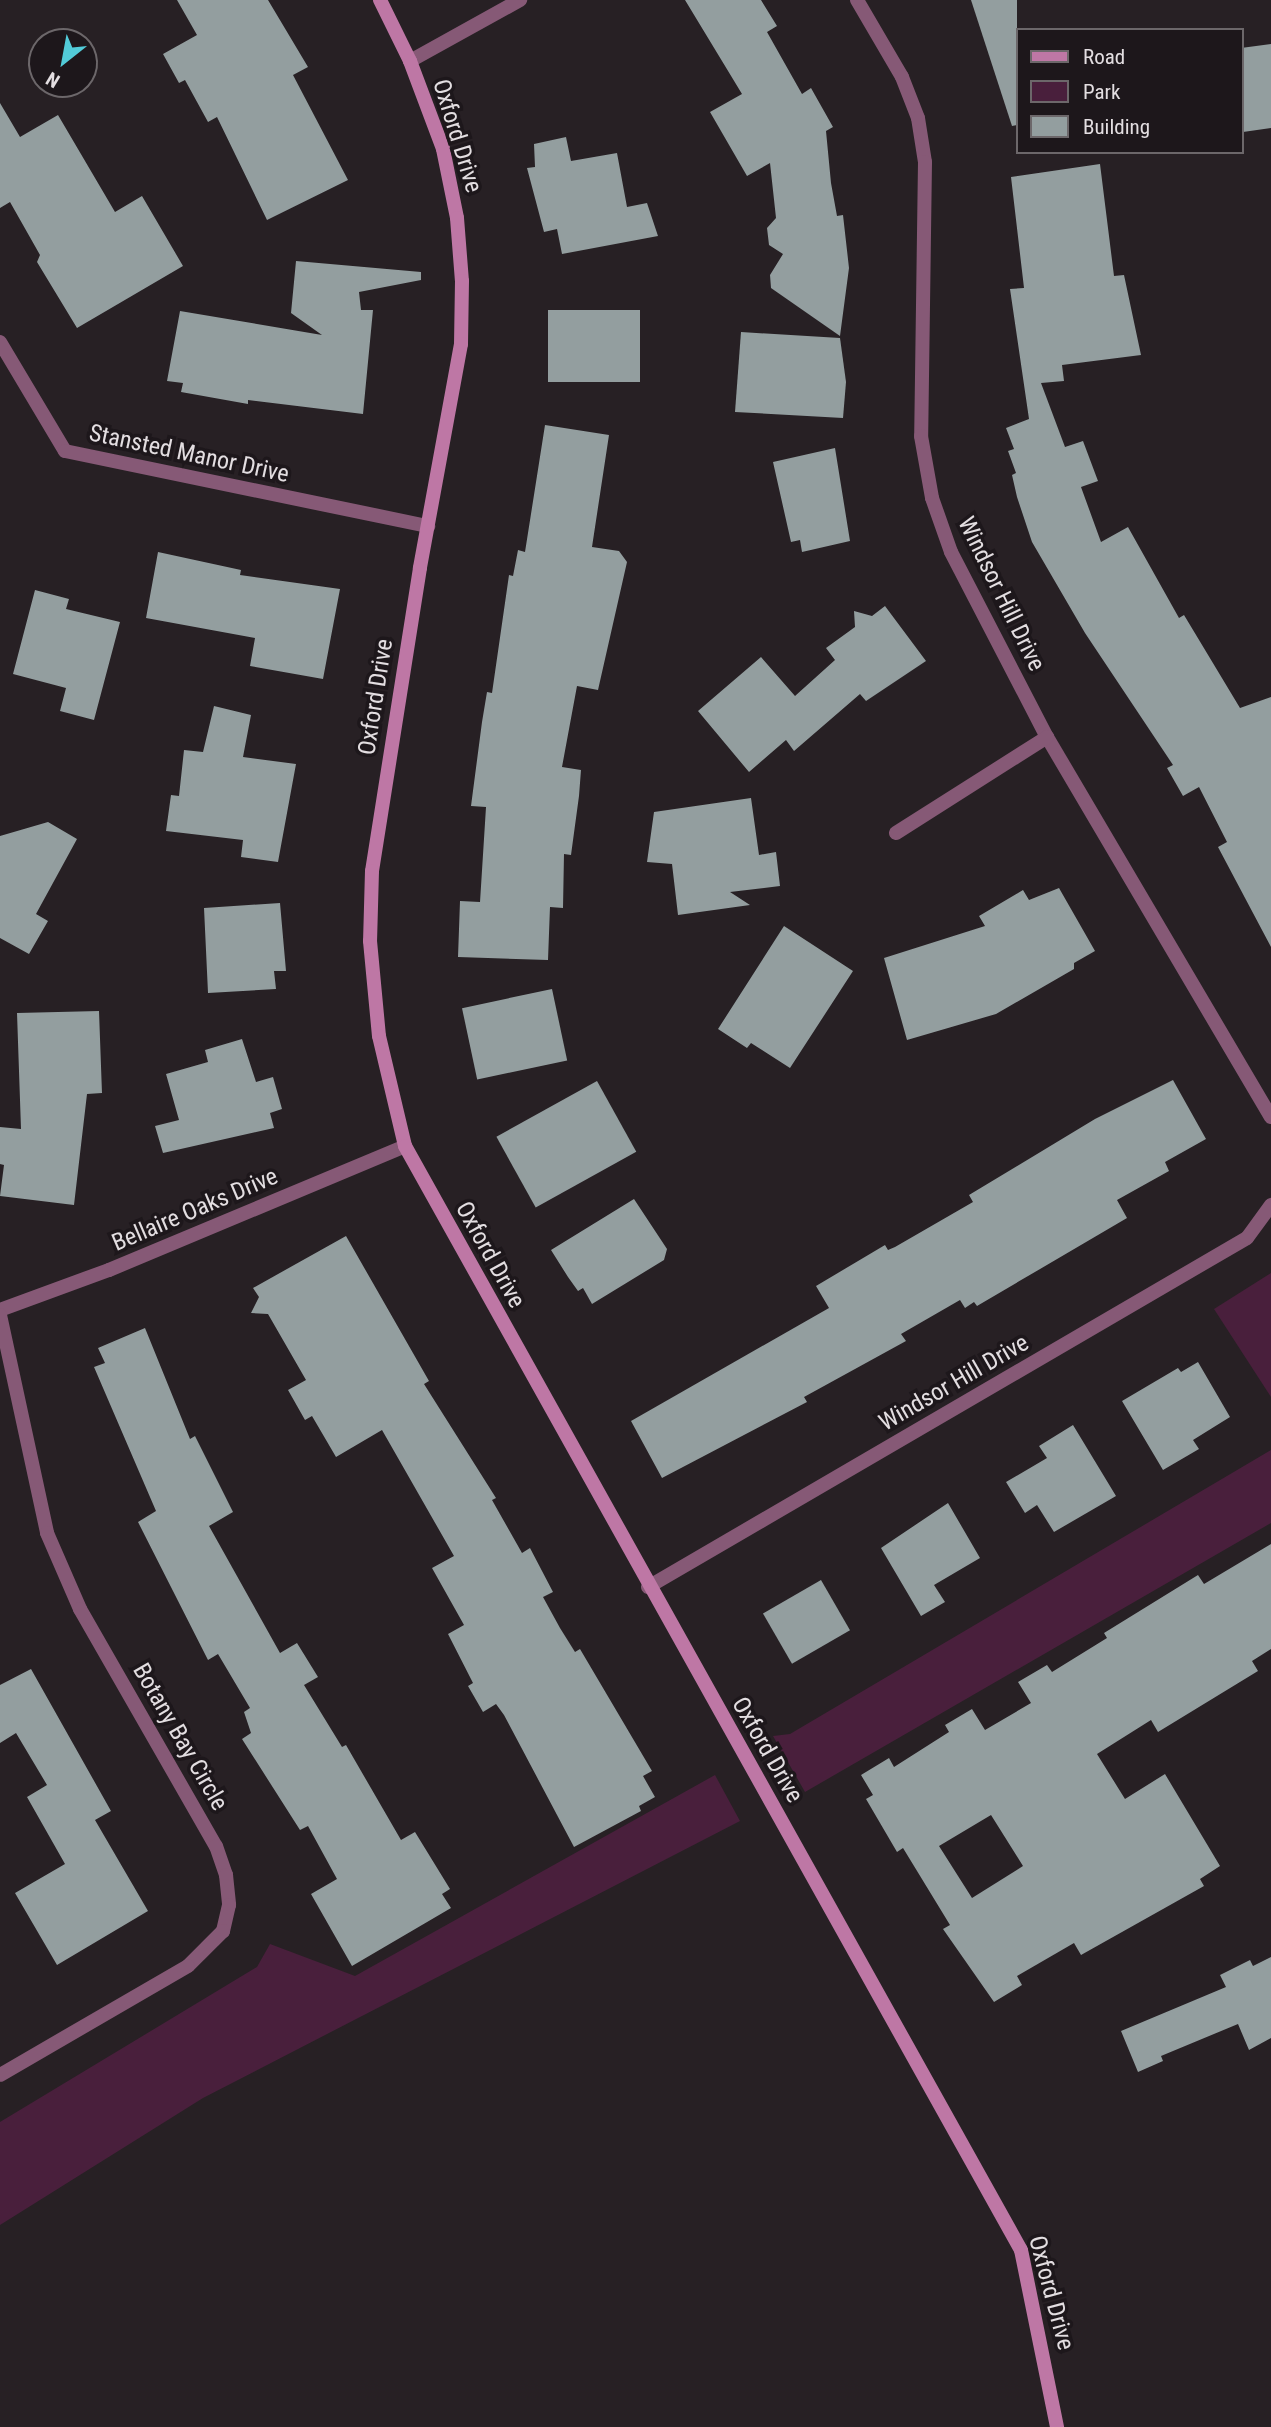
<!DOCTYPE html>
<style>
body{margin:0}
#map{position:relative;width:1271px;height:2427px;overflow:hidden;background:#272024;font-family:"Roboto Condensed",sans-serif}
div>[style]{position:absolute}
.green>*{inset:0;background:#491f3c}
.building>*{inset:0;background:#939e9f;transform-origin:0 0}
.street>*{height:14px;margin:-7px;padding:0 7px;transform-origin:7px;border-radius:7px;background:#865976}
.secondary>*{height:14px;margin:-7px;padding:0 7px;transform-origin:7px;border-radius:7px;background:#be77a5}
span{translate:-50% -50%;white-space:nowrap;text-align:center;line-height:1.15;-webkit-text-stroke:7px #1d171b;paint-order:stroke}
.street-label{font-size:24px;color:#e3dee1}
.legend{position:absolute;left:1016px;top:28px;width:228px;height:126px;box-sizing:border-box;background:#1d171b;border:2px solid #6c676a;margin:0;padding:9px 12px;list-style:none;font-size:21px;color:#e3dee1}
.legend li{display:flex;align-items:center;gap:14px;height:35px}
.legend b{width:35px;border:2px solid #6c676a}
.north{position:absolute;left:28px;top:28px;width:70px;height:70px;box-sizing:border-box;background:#1d171b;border:2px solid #6c676a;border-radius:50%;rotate:211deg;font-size:19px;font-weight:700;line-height:28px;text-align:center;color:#e3dee1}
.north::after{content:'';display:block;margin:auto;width:24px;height:32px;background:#52cbd8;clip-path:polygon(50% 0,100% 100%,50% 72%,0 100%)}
</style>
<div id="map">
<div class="green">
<i style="clip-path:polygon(1271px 1273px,1271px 1397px,1214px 1309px)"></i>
<i style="clip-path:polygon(1271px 1450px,1271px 1523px,805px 1792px,773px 1736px,790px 1734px)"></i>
<i style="clip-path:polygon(715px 1775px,740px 1821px,203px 2098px,0 2225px,0 2122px,257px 1967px,270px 1944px,355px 1976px)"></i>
</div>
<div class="building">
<i style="clip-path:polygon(177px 0,268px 0,308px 67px,293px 75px,348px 180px,267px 220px,217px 117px,208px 122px,185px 80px,179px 83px,163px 54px,197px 35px)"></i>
<i style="clip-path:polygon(685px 0,761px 0,777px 26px,767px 32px,802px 94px,811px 88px,833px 127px,826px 131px,831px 183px,837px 216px,843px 215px,849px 268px,840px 336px,771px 288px,770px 275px,783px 254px,769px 245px,767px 228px,776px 218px,770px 163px,747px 176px,710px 112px,742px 94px)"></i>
<i style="clip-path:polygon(971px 0,1017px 0,1017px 125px,1012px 126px)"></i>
<i style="clip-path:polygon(1271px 44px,1271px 128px,1243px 132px,1241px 48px)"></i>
<i style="clip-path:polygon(0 103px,20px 137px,58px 115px,115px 212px,142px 196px,183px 266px,77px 328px,37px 262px,40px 255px,10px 202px,0 208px)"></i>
<i style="clip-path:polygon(566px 137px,571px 161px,617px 153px,627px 207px,647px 203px,658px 236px,562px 254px,557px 229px,544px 232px,527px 168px,535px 167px,534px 144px)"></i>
<i style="clip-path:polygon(1100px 164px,1114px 276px,1124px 275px,1141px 355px,1062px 365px,1064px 381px,1041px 383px,1065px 447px,1083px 441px,1098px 481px,1081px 487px,1101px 542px,1128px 527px,1179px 618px,1184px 615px,1240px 708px,1271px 697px,1271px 947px,1218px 847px,1227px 842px,1199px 787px,1183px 796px,1167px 768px,1173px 765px,1085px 633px,1032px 542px,1017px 497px,1012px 475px,1016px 473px,1008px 451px,1014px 449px,1006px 428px,1029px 419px,1010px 289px,1024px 288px,1011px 177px)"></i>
<i style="clip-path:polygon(296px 261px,421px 272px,421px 280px,359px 292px,361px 310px,373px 310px,363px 414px,248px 400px,248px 404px,181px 392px,183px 383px,167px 381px,180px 311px,322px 335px,291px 313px)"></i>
<i style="left:548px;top:310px;width:92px;height:72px"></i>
<i style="clip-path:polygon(741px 332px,840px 338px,846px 382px,843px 418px,735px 412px)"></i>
<i style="clip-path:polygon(545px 425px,609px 435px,592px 547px,619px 551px,627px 562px,598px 690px,577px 686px,562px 767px,581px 770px,579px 796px,571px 855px,564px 854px,563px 908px,550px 907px,548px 960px,458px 957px,460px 901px,480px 902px,486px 807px,471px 806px,482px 722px,487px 692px,492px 693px,509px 575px,513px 576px,518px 550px,525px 552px)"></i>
<i style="clip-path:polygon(835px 448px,850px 541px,802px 552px,800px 540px,791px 542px,773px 462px)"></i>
<i style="clip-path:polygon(158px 552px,241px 570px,240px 575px,340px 589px,323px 679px,250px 666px,255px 638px,146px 618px)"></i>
<i style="clip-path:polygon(35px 590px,69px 599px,66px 609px,120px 622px,94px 720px,60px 711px,66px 688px,13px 674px)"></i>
<i style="clip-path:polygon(885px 606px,926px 661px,866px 701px,860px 694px,794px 751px,786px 740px,749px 772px,698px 711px,761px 657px,795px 696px,835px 660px,826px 648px,855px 627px,854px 611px,872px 616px)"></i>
<i style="clip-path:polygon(214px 706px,251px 715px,243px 757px,296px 764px,278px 862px,241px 857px,243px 840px,166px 831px,171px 795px,179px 796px,184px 750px,203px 752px)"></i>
<i style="clip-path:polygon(751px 798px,759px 855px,776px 852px,780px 886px,730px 892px,750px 905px,678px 915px,672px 864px,647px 862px,654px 812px)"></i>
<i style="clip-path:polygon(48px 822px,77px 839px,36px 914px,48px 921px,29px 954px,0 938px,0 836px)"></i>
<i style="clip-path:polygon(1059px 888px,1095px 951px,1074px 963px,1074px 969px,996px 1014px,907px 1040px,884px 958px,985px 926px,979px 916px,1023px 890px,1029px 900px)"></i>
<i style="clip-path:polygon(280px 903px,286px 971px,274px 971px,276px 989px,208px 993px,204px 908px)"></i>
<i style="clip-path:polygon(784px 926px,853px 971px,790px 1068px,751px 1043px,747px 1048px,718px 1029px)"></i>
<i style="left:552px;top:989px;width:73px;height:92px;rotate:78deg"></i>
<i style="clip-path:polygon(99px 1011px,102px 1093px,87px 1094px,74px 1205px,0 1196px,4px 1165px,0 1164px,0 1127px,21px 1129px,17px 1013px)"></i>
<i style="clip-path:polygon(242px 1039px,256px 1082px,273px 1077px,282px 1109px,270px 1113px,274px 1128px,163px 1153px,155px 1126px,179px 1120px,166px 1074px,208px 1062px,205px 1050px)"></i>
<i style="clip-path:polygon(1173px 1080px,1206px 1139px,1165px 1162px,1169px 1171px,1117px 1200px,1127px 1218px,977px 1306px,974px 1302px,965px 1308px,960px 1300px,901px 1334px,906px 1341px,804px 1397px,807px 1402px,662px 1478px,631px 1421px,829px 1308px,816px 1286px,885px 1245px,888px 1250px,895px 1247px,973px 1202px,969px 1195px,1095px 1119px)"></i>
<i style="left:597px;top:1081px;width:81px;height:115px;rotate:61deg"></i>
<i style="clip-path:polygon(634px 1199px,667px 1249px,664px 1260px,592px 1304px,583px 1288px,578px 1291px,568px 1277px,551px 1250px)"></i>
<i style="clip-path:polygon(346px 1236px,429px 1381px,424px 1384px,496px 1498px,492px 1500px,522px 1553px,530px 1548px,553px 1592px,543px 1597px,560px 1628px,575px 1652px,580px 1649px,652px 1771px,643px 1776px,655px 1797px,639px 1806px,641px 1811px,574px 1847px,504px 1715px,496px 1704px,483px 1712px,468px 1686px,473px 1683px,448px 1634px,464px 1625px,432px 1568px,454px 1556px,382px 1430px,336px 1457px,312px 1416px,305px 1420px,288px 1390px,306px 1380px,268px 1314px,251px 1313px,259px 1297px,253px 1288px)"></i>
<i style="clip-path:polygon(145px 1328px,190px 1439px,195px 1436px,233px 1512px,209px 1526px,280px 1653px,297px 1643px,318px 1677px,304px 1685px,342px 1747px,346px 1745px,401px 1840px,415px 1832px,450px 1889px,442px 1894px,451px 1908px,352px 1966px,311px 1894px,337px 1879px,308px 1826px,300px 1830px,242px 1739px,251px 1733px,244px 1712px,250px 1708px,218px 1654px,208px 1660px,138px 1522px,156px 1511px,94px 1367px,105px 1363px,98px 1348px)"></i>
<i style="clip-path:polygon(1198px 1362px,1230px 1417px,1193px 1440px,1199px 1449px,1163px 1470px,1122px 1401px,1178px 1368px,1181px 1372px)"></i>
<i style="clip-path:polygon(1073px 1425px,1116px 1496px,1054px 1532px,1037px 1505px,1025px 1513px,1006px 1482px,1047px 1458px,1039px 1446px)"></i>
<i style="clip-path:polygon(948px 1503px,980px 1558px,934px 1585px,945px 1602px,921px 1616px,881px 1548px)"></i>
<i style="clip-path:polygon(evenodd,1271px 1544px,1271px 1649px,1252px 1661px,1258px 1671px,1158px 1732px,1151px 1720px,1097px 1754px,1125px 1799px,1165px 1774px,1220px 1866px,1200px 1879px,1204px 1886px,1081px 1955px,1074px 1943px,1017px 1976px,1022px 1985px,994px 2002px,943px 1929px,950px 1925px,903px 1848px,897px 1852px,866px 1799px,873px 1795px,861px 1775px,889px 1758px,894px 1767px,949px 1732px,945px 1725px,972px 1709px,985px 1730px,1031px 1703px,1018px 1682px,1047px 1665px,1052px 1672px,1107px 1638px,1104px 1633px,1198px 1575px,1204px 1584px,1271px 1544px,991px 1815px,1023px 1866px,972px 1898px,939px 1846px,991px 1815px)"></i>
<i style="left:821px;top:1580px;width:58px;height:67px;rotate:60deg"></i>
<i style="clip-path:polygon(31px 1669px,111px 1811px,95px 1820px,148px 1911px,57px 1965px,15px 1893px,65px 1864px,27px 1797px,47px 1785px,16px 1733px,0 1743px,0 1685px)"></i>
<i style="clip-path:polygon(1271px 1957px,1271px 2038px,1249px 2050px,1238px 2024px,1161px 2056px,1163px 2061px,1138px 2072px,1121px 2031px,1226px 1987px,1220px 1975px,1250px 1960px,1253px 1966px)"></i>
</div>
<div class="street">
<i style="left:857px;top:0;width:89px;rotate:59.7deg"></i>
<i style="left:902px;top:77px;width:44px;rotate:68.7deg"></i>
<i style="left:918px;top:118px;width:45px;rotate:81deg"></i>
<i style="left:925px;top:162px;width:274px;rotate:90.8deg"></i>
<i style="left:921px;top:436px;width:63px;rotate:79.9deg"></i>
<i style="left:932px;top:498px;width:57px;rotate:70.6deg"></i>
<i style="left:951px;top:552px;width:208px;rotate:62.6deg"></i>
<i style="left:1047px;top:737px;width:441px;rotate:59.5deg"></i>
<i style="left:410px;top:61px;width:126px;rotate:-29deg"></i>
<i style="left:0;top:342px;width:127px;rotate:59.2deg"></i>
<i style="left:65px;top:451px;width:371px;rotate:11.7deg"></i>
<i style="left:896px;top:833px;width:179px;rotate:-32.4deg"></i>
<i style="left:0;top:1310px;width:116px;rotate:-20.2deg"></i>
<i style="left:109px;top:1270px;width:321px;rotate:-22.7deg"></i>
<i style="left:0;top:1315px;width:223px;rotate:77.8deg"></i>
<i style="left:47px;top:1533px;width:83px;rotate:66.5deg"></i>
<i style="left:80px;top:1609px;width:273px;rotate:60.2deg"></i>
<i style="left:216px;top:1846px;width:31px;rotate:71deg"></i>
<i style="left:226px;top:1875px;width:30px;rotate:84deg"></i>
<i style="left:229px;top:1905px;width:27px;rotate:103deg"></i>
<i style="left:223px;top:1931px;width:49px;rotate:135deg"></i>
<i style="left:188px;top:1966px;width:217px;rotate:149.9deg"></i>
<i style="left:648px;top:1587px;width:693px;rotate:-30.23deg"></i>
<i style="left:1247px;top:1238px;width:41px;rotate:-54deg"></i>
</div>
<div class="secondary">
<i style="left:380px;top:0;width:68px;rotate:63.8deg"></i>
<i style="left:410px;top:61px;width:94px;rotate:69.4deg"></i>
<i style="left:443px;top:149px;width:70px;rotate:78.5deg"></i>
<i style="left:457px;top:218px;width:63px;rotate:85.5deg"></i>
<i style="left:462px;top:281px;width:63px;rotate:90.9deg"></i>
<i style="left:461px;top:344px;width:228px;rotate:100.4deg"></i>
<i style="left:420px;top:568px;width:307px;rotate:99deg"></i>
<i style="left:372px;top:871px;width:70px;rotate:91.6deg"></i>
<i style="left:370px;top:941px;width:95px;rotate:84.6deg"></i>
<i style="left:379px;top:1036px;width:113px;rotate:76.7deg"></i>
<i style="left:405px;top:1146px;width:1264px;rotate:60.84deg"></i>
<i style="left:1021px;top:2250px;width:181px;rotate:78.5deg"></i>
</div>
<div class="street-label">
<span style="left:457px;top:136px;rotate:73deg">Oxford Drive</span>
<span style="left:189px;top:454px;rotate:12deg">Stansted Manor Drive</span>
<span style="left:1001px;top:594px;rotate:64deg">Windsor Hill Drive</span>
<span style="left:376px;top:697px;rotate:-81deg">Oxford Drive</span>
<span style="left:195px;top:1210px;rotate:-23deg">Bellaire Oaks Drive</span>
<span style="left:490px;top:1255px;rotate:61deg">Oxford Drive</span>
<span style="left:954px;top:1383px;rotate:-30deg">Windsor Hill Drive</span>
<span style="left:180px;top:1737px;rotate:60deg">Botany Bay Circle</span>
<span style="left:767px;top:1750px;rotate:60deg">Oxford Drive</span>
<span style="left:1051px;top:2293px;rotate:75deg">Oxford Drive</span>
</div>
<ul class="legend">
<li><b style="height:9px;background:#be77a5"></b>Road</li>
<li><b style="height:19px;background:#491f3c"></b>Park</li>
<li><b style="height:19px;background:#939e9f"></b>Building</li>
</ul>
<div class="north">N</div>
</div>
